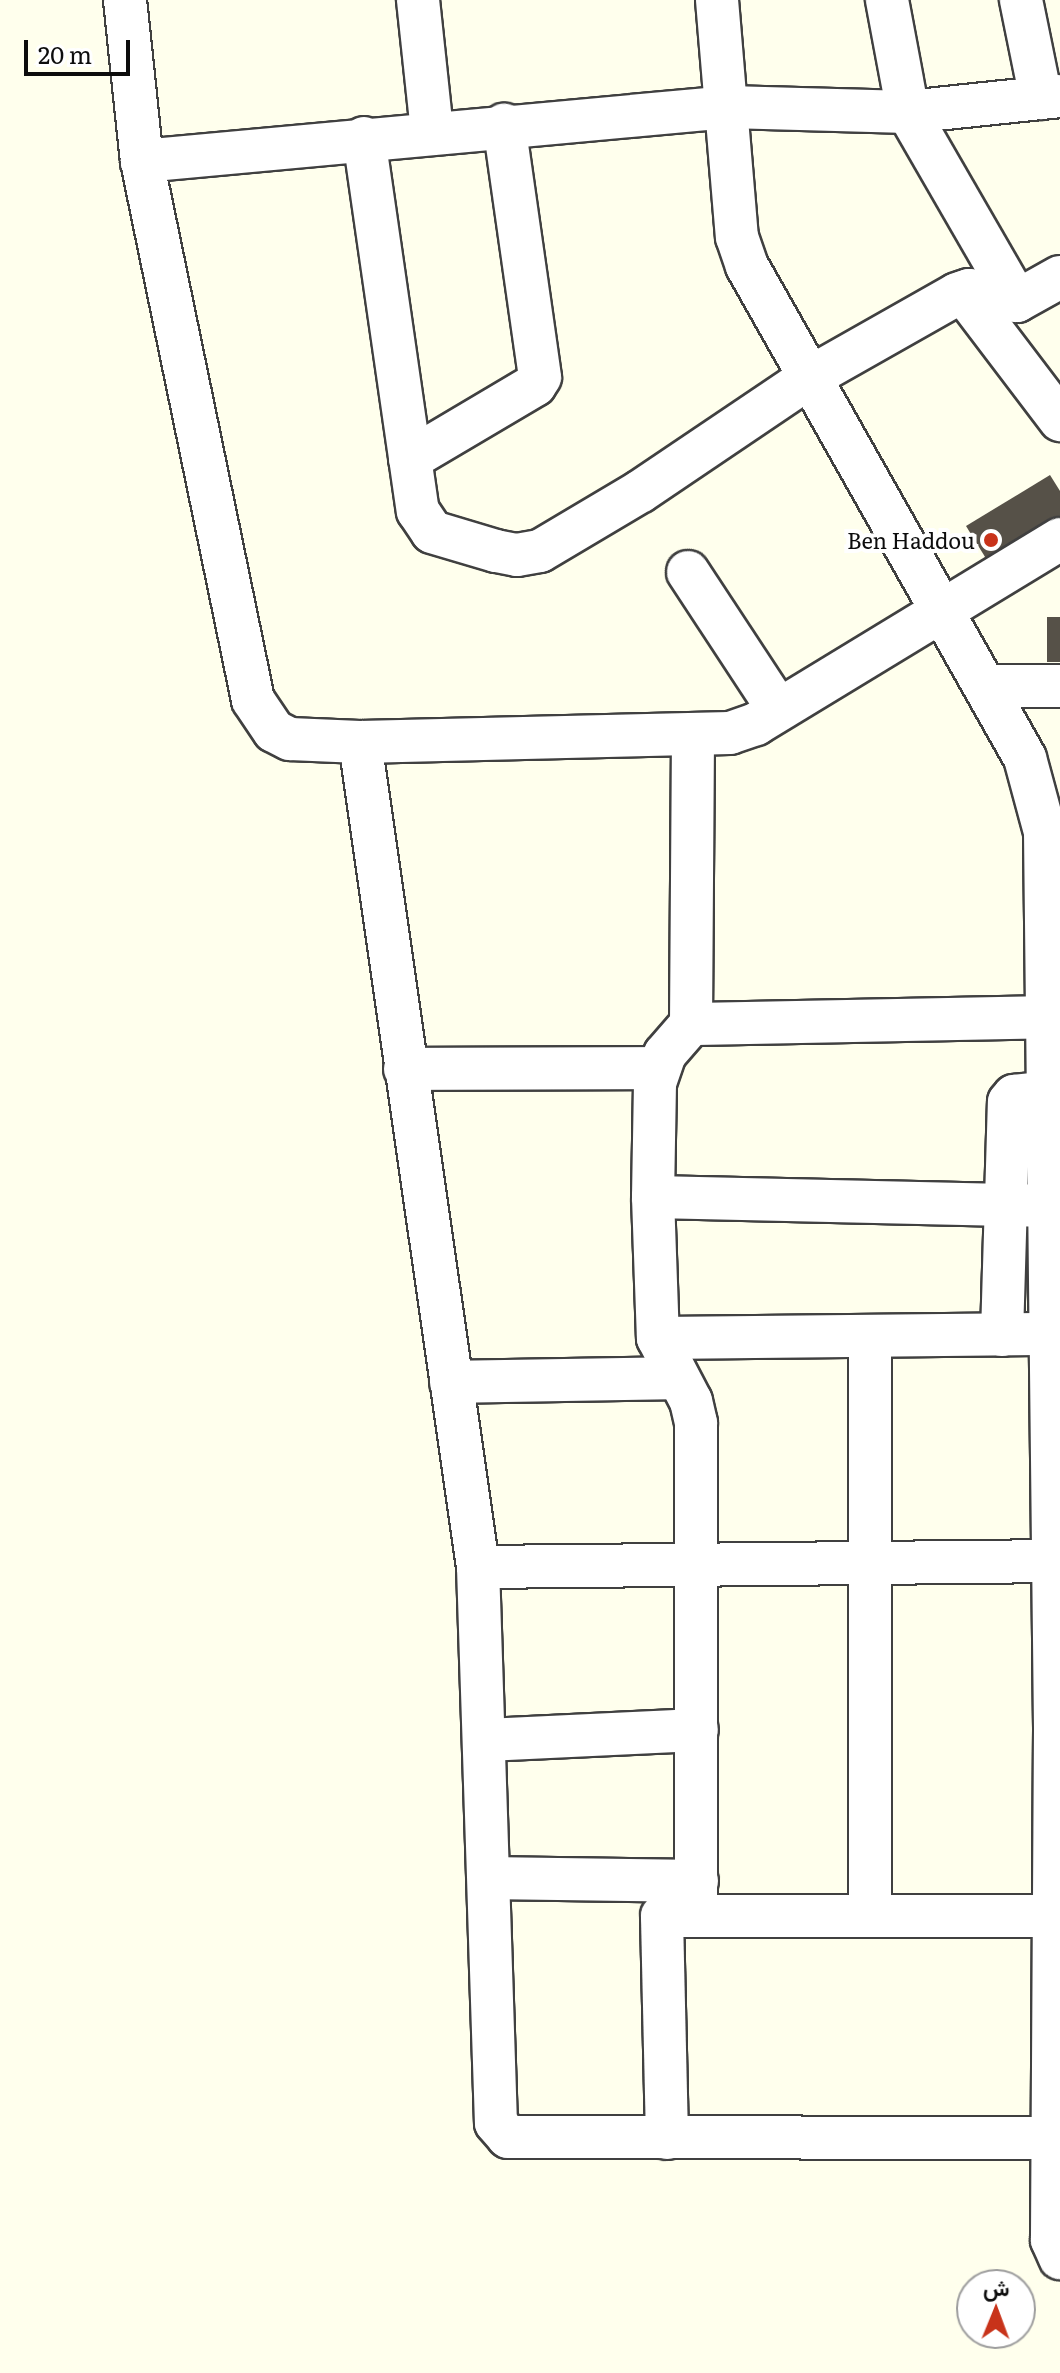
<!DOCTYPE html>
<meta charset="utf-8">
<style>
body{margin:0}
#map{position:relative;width:1060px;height:2373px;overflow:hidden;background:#ffffed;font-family:Literata,Vazirmatn,serif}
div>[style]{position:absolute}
.building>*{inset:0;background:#565148;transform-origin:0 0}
.roads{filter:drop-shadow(2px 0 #404040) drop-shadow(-2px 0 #404040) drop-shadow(0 2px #404040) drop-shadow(0 -2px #404040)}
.minor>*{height:42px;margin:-21px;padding:0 21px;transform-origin:21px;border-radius:21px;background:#fff}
.dots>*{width:22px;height:22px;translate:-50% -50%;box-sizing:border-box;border:4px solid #fff;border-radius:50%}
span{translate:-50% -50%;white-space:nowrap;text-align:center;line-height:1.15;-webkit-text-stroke:8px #fff;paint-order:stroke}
.poi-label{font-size:22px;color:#0d0d0d}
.right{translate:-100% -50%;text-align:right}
.north{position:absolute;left:956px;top:2269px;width:80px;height:80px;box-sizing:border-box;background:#fff;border:2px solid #9e9e9e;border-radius:50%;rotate:1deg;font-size:22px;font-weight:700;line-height:32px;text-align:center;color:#0d0d0d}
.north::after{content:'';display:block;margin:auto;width:28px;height:36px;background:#c8331a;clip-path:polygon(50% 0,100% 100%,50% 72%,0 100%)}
.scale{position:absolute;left:24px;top:40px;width:106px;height:36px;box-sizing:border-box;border:4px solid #0d0d0d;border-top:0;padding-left:10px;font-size:24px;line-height:28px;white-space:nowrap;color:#0d0d0d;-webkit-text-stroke:6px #fff;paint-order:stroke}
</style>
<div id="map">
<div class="building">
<i style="clip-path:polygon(1050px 475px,1060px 491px,1060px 522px,990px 565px,966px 526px)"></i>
<i style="left:1047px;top:617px;width:13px;height:45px"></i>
</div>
<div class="roads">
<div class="minor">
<i style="left:125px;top:0;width:162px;rotate:84deg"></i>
<i style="left:142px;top:161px;width:550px;rotate:78.36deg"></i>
<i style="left:253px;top:700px;width:37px;rotate:56deg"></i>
<i style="left:274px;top:731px;width:18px;rotate:27deg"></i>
<i style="left:290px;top:739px;width:70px;rotate:2.5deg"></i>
<i style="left:360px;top:742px;width:370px;rotate:-1.4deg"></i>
<i style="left:730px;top:733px;width:28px;rotate:-19deg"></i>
<i style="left:756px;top:724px;width:356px;rotate:-31.3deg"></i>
<i style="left:418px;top:0;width:132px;rotate:83.9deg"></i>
<i style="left:717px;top:0;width:238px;rotate:85.2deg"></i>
<i style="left:737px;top:237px;width:31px;rotate:71deg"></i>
<i style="left:747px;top:266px;width:565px;rotate:60.53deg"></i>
<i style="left:1025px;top:758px;width:77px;rotate:74.9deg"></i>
<i style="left:1045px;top:832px;width:897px;rotate:89.36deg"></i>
<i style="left:1055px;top:1729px;width:511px;rotate:90.34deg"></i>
<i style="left:1052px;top:2240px;width:20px;rotate:66deg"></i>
<i style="left:887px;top:0;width:114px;rotate:79.4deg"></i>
<i style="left:908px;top:112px;width:218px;rotate:60deg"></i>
<i style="left:1021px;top:0;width:100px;rotate:78.5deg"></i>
<i style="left:364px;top:138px;width:377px;rotate:81.8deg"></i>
<i style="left:418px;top:511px;width:25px;rotate:56deg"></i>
<i style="left:432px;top:532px;width:67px;rotate:16.5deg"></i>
<i style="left:496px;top:551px;width:21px;rotate:11deg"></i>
<i style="left:517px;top:555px;width:23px;rotate:-10deg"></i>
<i style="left:540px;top:551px;width:117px;rotate:-30.7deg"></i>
<i style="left:641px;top:491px;width:200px;rotate:-34deg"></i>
<i style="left:807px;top:379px;width:172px;rotate:-29.5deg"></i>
<i style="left:957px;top:294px;width:13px;rotate:-18deg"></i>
<i style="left:969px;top:290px;width:49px;rotate:12.9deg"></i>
<i style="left:1017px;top:301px;width:49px;rotate:-29.2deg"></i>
<i style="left:142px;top:161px;width:588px;rotate:-5.26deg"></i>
<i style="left:728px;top:107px;width:180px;rotate:1.6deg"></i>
<i style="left:908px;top:112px;width:153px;rotate:-6deg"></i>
<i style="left:963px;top:292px;width:161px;rotate:52.8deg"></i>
<i style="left:410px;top:459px;width:145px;rotate:-30.6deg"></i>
<i style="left:535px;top:385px;width:9px;rotate:-58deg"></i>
<i style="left:540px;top:377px;width:255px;rotate:-98.1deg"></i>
<i style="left:688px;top:572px;width:164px;rotate:56.7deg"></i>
<i style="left:987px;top:686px;width:73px"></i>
<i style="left:693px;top:736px;width:288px;rotate:90.4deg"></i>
<i style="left:691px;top:1024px;width:40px;rotate:131deg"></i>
<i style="left:665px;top:1054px;width:31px;rotate:109deg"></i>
<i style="left:655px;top:1083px;width:114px;rotate:91deg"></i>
<i style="left:653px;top:1197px;width:141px;rotate:88deg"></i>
<i style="left:658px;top:1338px;width:71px;rotate:62.4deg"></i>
<i style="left:691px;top:1401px;width:23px;rotate:77deg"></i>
<i style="left:696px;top:1423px;width:491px;rotate:90deg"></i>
<i style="left:360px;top:742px;width:833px;rotate:81.86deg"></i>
<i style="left:478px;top:1567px;width:556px;rotate:88.15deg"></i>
<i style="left:496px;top:2123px;width:18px;rotate:49deg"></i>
<i style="left:508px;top:2137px;width:546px;rotate:0.1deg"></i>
<i style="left:691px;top:1024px;width:356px;rotate:-1.1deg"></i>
<i style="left:405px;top:1069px;width:254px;rotate:-0.2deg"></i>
<i style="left:653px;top:1197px;width:407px;rotate:1.3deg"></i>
<i style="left:1002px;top:1335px;width:233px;rotate:-88.3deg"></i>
<i style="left:1009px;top:1102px;width:8px;rotate:-50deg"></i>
<i style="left:1014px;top:1096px;width:36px;rotate:-6deg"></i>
<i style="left:658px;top:1338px;width:393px;rotate:-0.6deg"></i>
<i style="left:870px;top:1339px;width:577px;rotate:90deg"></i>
<i style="left:451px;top:1382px;width:227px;rotate:-1deg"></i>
<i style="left:478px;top:1567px;width:582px;rotate:-0.59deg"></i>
<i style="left:486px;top:1740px;width:211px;rotate:-2.7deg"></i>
<i style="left:490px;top:1878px;width:207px;rotate:0.8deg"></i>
<i style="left:667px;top:2138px;width:222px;rotate:-91.3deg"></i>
<i style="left:662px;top:1916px;width:398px"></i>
</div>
</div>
<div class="dots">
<i style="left:991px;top:540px;background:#c8331a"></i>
</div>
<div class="poi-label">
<span class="right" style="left:975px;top:540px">Ben Haddou</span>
</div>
<div class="north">ش</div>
<div class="scale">20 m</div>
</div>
